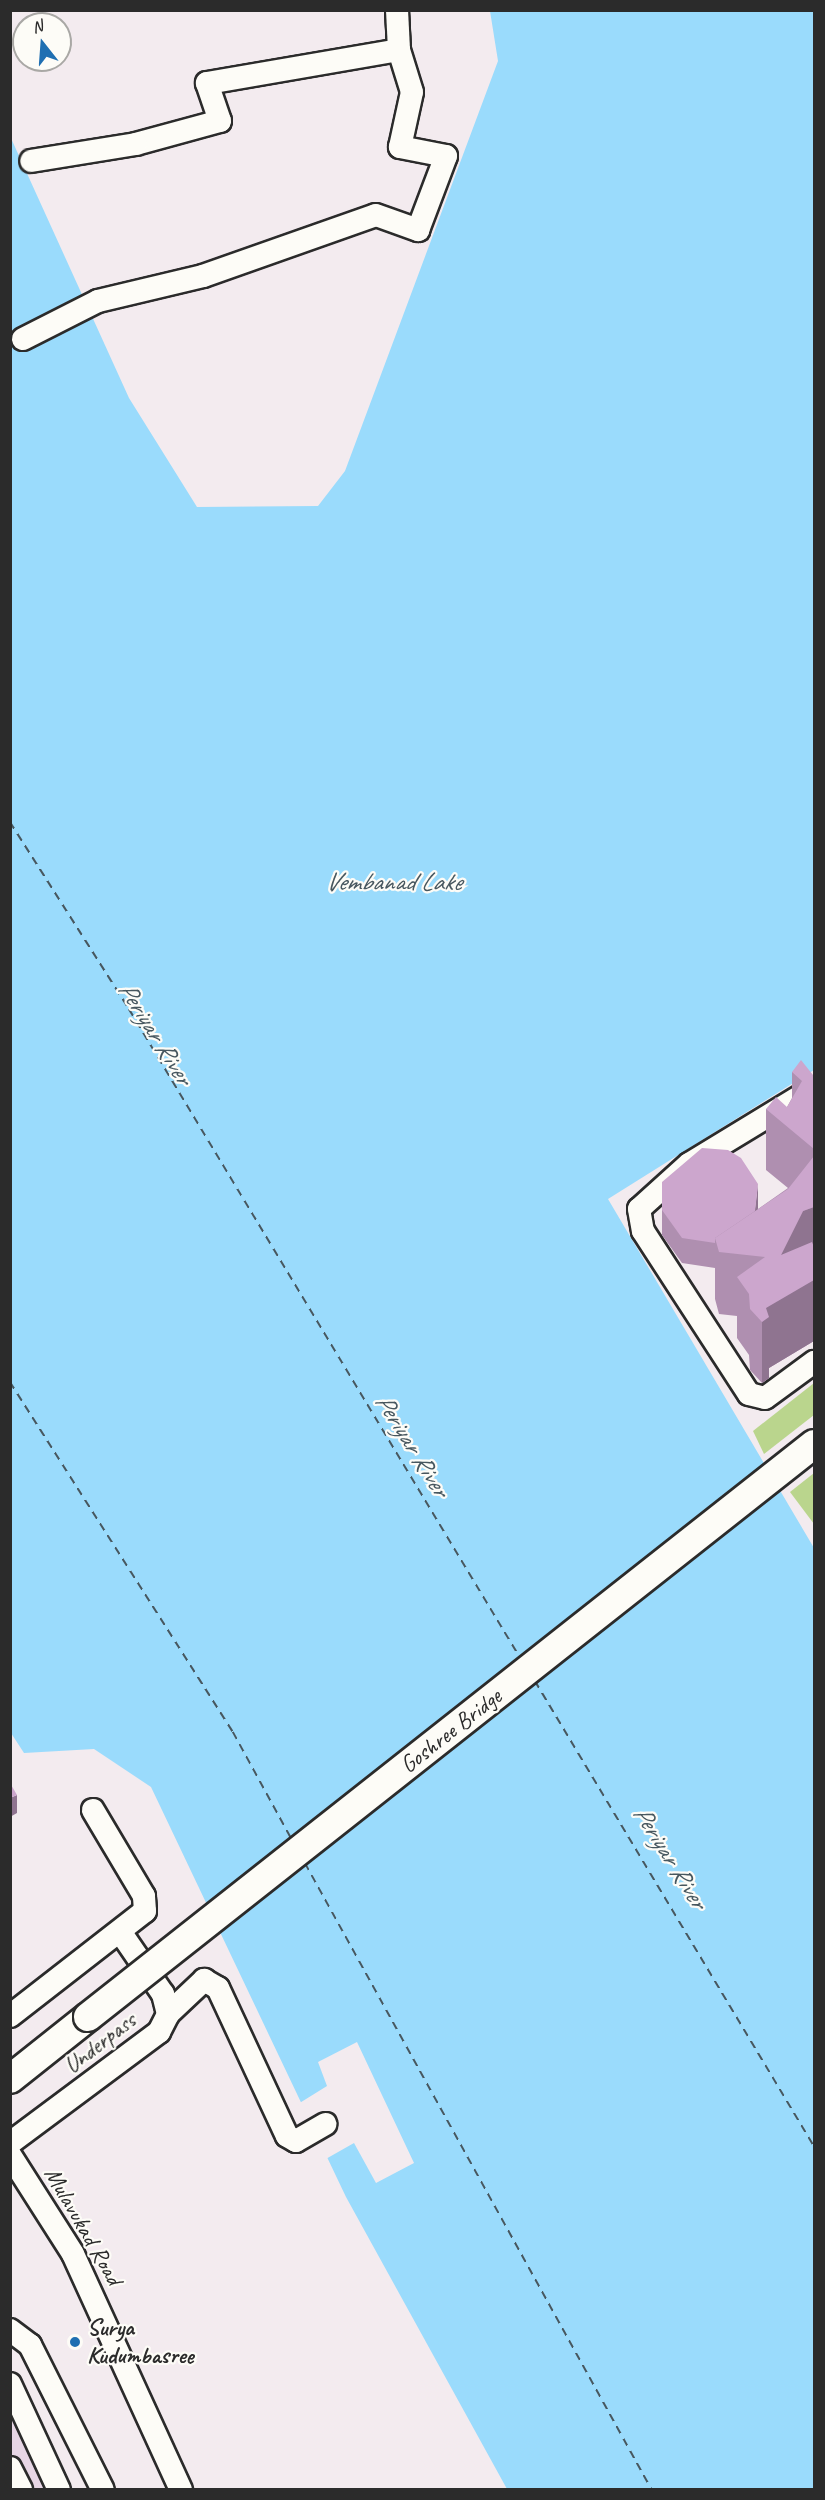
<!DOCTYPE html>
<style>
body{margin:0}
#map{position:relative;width:825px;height:2500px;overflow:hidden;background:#f3ebef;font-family:Caveat,sans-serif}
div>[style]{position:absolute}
.built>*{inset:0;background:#e7d6e5}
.green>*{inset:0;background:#bad58d}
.water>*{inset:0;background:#9adbfc}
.pier>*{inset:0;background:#f3ebef}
.ferry>*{height:1.5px;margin-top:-0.75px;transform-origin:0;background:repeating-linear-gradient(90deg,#47575f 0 8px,transparent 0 14px)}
.roads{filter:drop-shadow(2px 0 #2b2b2b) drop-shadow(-2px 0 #2b2b2b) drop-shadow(0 2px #2b2b2b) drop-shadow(0 -2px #2b2b2b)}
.minor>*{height:22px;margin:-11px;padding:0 11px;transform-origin:11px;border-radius:11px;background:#fdfcf7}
.major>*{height:28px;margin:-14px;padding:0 14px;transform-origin:14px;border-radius:14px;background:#fdfcf7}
.bridges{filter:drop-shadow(2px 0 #2b2b2b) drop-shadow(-2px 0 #2b2b2b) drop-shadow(0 2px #2b2b2b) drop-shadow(0 -2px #2b2b2b)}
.major-bridge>*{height:28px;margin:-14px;padding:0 14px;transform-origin:14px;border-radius:14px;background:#fdfcf7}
.wall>*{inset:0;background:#af8fb0}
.shaded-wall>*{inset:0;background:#8f7490}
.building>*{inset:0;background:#cca6cd}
.dots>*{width:16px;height:16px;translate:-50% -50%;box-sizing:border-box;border:3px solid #fdfcf7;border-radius:50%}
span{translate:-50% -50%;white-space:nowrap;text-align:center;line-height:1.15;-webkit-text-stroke:4.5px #fdfcf7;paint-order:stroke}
.street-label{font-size:24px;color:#2b2b2b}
.poi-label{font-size:24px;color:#2b2b2b;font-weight:700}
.left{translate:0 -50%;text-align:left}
.water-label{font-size:26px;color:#47575f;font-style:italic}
.frame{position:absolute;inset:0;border:12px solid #2b2b2b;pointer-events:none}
.north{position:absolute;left:12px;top:12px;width:60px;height:60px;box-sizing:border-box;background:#fdfcf7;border:2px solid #a9a8a5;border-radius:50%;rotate:343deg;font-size:16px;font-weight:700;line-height:24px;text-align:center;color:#2b2b2b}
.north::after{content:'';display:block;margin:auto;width:21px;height:27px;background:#1f6fb2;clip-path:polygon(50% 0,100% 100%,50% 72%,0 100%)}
</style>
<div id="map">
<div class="built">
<i style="clip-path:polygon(11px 2397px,53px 2489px,11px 2489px)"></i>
</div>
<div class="green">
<i style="clip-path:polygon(814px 1383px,814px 1415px,764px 1454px,753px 1431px)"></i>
<i style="clip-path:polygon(814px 1473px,814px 1524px,790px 1492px)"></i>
</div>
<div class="water">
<i style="clip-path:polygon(490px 11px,814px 11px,814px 1070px,608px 1199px,814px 1548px,814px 2489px,507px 2489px,346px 2197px,151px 1787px,94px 1749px,24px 1753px,11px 1733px,10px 136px,129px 398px,197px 507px,318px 506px,345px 471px,498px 61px)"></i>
</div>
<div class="pier">
<i style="clip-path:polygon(357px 2042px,414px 2163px,376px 2183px,354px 2143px,324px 2160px,298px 2104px,327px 2086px,318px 2062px)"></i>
</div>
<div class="ferry">
<i style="left:10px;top:346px;width:3px;rotate:-18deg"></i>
<i style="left:10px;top:822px;width:222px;rotate:57.5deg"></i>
<i style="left:129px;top:1009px;width:759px;rotate:58.91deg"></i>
<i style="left:10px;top:1382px;width:415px;rotate:57.5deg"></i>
<i style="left:233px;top:1732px;width:121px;rotate:61.3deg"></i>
<i style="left:535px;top:1681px;width:542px;rotate:59.04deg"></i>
<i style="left:305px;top:1863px;width:717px;rotate:61.04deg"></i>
</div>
<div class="roads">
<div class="minor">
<i style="left:397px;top:10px;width:40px;rotate:87.1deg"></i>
<i style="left:23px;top:339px;width:84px;rotate:-26.9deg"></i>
<i style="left:98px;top:301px;width:108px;rotate:-13.4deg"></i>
<i style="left:203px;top:276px;width:183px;rotate:-19.4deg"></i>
<i style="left:376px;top:215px;width:45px;rotate:19.7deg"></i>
<i style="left:418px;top:230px;width:79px;rotate:-69.3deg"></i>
<i style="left:446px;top:156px;width:47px;rotate:-168.9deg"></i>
<i style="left:400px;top:147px;width:56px;rotate:-77.7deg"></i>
<i style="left:412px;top:92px;width:44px;rotate:-107.2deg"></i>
<i style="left:399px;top:50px;width:195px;rotate:170.2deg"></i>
<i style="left:207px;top:83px;width:40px;rotate:71.1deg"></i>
<i style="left:220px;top:121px;width:87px;rotate:164.7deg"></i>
<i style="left:136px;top:144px;width:106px;rotate:170.8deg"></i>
<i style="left:814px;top:1088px;width:146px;rotate:148.7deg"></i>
<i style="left:689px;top:1164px;width:67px;rotate:138deg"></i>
<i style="left:639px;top:1209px;width:22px;rotate:80deg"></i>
<i style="left:643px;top:1231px;width:194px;rotate:57deg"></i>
<i style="left:749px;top:1394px;width:16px;rotate:14deg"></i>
<i style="left:765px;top:1398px;width:61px;rotate:-36.3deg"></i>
<i style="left:121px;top:1933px;width:74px;rotate:55.5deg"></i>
<i style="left:163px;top:1994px;width:21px;rotate:76deg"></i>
<i style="left:10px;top:2016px;width:171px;rotate:-37.9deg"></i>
<i style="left:145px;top:1911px;width:15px;rotate:-94deg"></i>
<i style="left:144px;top:1896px;width:100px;rotate:-120.7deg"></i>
<i style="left:10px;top:2143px;width:186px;rotate:-36.7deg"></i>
<i style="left:159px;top:2032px;width:20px;rotate:-63deg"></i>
<i style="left:168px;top:2014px;width:50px;rotate:-43.4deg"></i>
<i style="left:204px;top:1980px;width:16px;rotate:30deg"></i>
<i style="left:218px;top:1988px;width:163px;rotate:65deg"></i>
<i style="left:287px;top:2136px;width:10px;rotate:29deg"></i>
<i style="left:296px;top:2141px;width:34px;rotate:-30deg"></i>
<i style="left:10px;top:2155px;width:117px;rotate:57.5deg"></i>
<i style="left:73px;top:2254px;width:260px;rotate:65.4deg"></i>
<i style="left:10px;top:2330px;width:25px;rotate:37deg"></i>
<i style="left:30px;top:2345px;width:162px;rotate:63.3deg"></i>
<i style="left:10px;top:2384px;width:117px;rotate:65.2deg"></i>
<i style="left:10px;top:2468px;width:25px;rotate:63deg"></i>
</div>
<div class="major">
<i style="left:10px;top:2079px;width:100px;rotate:-38.5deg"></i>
</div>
</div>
<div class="bridges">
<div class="major-bridge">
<i style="left:88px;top:2017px;width:925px;rotate:-38.28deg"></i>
</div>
</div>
<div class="wall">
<i style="clip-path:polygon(792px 1072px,813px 1075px,814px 1072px,814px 1341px,769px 1368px,769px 1378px,762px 1383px,750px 1370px,749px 1355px,737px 1338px,737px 1316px,719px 1314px,715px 1299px,715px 1268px,682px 1263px,662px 1235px,662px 1182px,758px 1209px,788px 1188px,766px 1170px,766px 1109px,787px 1107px,792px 1098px)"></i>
</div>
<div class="shaded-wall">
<i style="clip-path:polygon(758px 1184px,758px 1208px,754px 1241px,754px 1217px)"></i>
<i style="clip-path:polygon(814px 1207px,814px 1341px,769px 1368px,769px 1378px,762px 1383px,762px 1322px,781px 1255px,803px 1211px)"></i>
<i style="clip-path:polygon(17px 1795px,17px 1813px,10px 1817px,10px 1798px)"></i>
</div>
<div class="building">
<i style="clip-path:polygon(801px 1060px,813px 1075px,814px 1072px,814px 1149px,766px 1109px,776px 1097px,787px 1107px,802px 1081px,792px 1072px)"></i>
<i style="clip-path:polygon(702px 1148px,728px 1150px,741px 1158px,758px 1184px,755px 1211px,715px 1238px,715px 1243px,682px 1238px,662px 1210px,662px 1182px)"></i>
<i style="clip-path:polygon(814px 1156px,814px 1207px,803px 1211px,781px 1255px,812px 1242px,814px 1247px,814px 1280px,766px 1308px,769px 1317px,762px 1322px,750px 1309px,749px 1294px,737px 1277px,765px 1257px,719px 1252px,715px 1238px,788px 1189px)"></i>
<i style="clip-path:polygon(10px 1783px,17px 1795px,10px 1798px)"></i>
</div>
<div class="dots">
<i style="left:75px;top:2342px;background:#1f6fb2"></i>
</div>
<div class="street-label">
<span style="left:451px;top:1731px;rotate:-38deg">Goshree Bridge</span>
<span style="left:100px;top:2043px;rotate:-38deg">Underpass</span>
<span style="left:83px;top:2226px;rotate:60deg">Mulavukad Road</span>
</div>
<div class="poi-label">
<span class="left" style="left:87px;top:2342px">Surya<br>Kudumbasree</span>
</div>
<div class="water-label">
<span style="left:393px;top:882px">Vembanad Lake</span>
<span style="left:155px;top:1033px;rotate:58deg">Periyar River</span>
<span style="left:412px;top:1445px;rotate:58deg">Periyar River</span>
<span style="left:670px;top:1857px;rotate:58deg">Periyar River</span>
</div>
<div class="frame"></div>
<div class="north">N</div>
</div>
